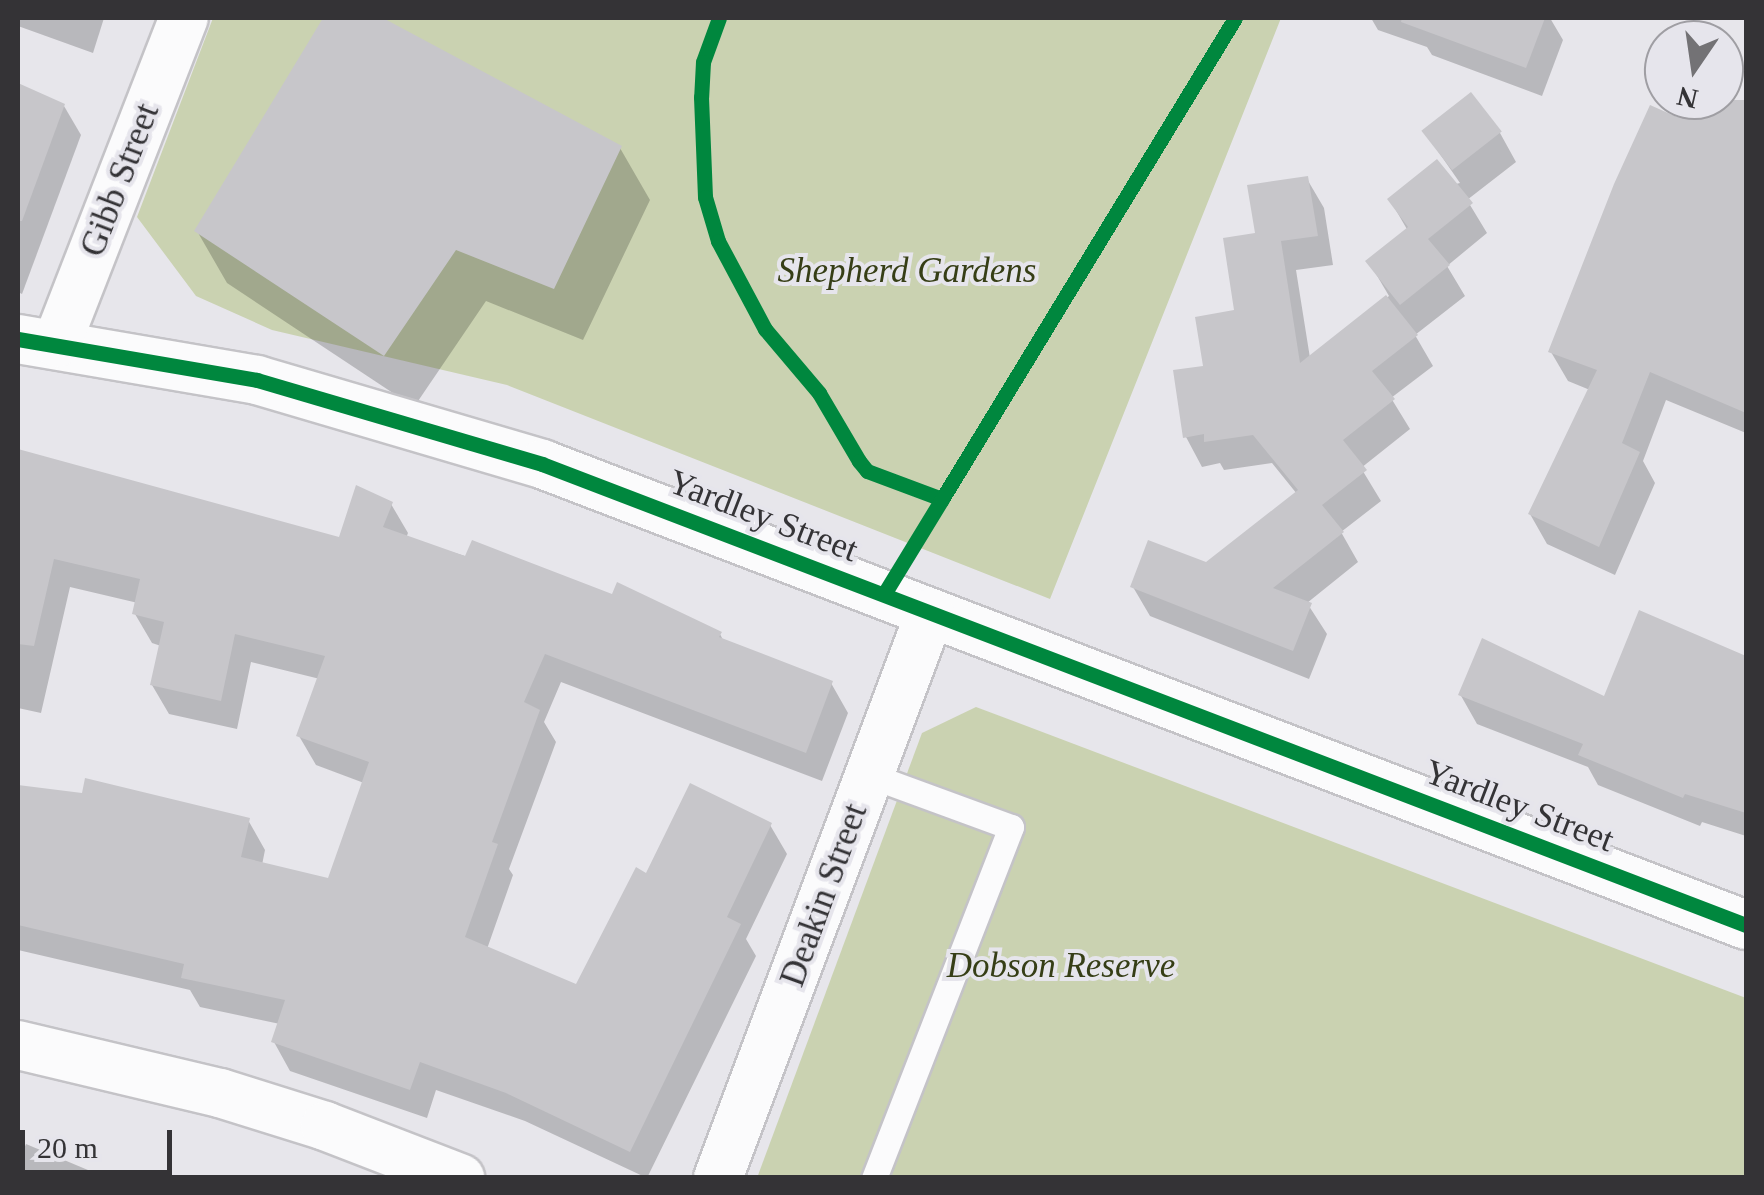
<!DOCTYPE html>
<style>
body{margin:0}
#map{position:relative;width:1764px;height:1195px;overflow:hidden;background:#e7e6eb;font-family:Georgia,serif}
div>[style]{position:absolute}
.green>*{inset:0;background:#cad2b1}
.shadow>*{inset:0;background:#0003}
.building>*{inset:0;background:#c7c6ca;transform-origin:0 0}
.roads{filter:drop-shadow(2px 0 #c4c3c7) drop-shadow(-2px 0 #c4c3c7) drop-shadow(0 2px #c4c3c7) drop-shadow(0 -2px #c4c3c7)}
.lane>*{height:25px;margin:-12.5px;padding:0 12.5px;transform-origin:12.5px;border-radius:12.5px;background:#fbfbfc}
.street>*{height:48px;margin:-24px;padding:0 24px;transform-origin:24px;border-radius:24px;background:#fbfbfc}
.cycleway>*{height:15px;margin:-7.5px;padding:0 7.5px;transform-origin:7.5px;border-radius:7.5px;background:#00873e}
span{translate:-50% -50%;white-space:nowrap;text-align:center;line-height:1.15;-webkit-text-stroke:8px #e6e5ec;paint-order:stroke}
.street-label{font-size:35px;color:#343336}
.park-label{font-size:35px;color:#363e16;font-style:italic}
.frame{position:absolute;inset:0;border:20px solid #343336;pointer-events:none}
.north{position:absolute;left:1644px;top:20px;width:100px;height:100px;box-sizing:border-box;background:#e6e5ec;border:2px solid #9f9ea3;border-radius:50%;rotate:193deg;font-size:28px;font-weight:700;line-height:40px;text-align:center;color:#343336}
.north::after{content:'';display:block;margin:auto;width:35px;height:45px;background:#737275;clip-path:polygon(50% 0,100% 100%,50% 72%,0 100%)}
.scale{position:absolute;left:20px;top:1130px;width:152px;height:45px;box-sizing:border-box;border:5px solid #343336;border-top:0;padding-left:12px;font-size:30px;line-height:35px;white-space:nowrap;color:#343336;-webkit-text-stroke:8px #e6e5ec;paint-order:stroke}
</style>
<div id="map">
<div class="green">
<i style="clip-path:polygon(213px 18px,1281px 18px,1050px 599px,507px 385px,272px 330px,196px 296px,137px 217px)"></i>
<i style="clip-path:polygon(976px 707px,1746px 998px,1746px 1177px,757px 1178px,922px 733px)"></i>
</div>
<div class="shadow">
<i style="clip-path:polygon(18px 18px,104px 18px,93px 53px,18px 26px)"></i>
<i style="clip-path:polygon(326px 18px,378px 18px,620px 148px,650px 200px,583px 340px,486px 301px,414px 407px,227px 283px,197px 231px)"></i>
<i style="clip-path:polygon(1371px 18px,1550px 18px,1563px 40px,1542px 96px,1432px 55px,1427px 47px,1378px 30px)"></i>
<i style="clip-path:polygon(18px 85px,64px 106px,81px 135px,22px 294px,18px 292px)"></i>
<i style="clip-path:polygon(1687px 100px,1746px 123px,1746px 433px,1666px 400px,1643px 461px,1655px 483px,1615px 575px,1547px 544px,1530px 514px,1590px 390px,1568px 381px,1551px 352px)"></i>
<i style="clip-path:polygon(1424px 131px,1500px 133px,1516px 162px,1467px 200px,1487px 233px,1447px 266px,1465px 296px,1415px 335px,1433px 366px,1391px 398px,1410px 429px,1361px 468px,1381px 501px,1341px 532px,1358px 562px,1307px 603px,1327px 634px,1309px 679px,1150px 616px,1133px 587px,1206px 565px,1297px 494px,1272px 463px,1224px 470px,1220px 463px,1202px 467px,1186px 437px,1206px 369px,1237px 312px,1258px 235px,1307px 179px,1324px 208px,1333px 265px,1296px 270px,1310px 358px,1389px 296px,1369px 262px,1408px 231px,1390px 200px,1460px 183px)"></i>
<i style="clip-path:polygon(18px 452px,341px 540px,391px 504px,408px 533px,406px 538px,720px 634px,724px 642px,831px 683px,848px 713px,822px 781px,561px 682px,544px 722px,556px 742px,509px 869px,513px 875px,487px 949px,578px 987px,647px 876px,770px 825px,787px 854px,746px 939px,756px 956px,647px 1178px,525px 1121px,436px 1090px,427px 1118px,290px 1071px,274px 1042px,280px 1024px,200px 1007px,190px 990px,18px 950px,18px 788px,248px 820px,265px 850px,262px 865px,330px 881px,364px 783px,316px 765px,299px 736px,320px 679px,251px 662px,237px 729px,169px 714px,152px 685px,161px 646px,152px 643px,135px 614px,138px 603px,70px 587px,41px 713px,18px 708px)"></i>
<i style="clip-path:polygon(1641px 613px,1746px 659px,1746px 836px,1702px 822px,1700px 826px,1598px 785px,1588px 767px,1477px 724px,1460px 694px,1606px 699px)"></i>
<i style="clip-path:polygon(26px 1144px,107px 1178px,18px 1178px,18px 1162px)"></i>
</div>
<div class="building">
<i style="clip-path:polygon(323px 18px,383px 18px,622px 146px,554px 289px,456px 250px,384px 356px,194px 231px)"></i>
<i style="clip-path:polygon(1402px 18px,1545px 18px,1526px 68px,1401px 22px)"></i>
<i style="clip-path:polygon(18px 83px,65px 104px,22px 221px,18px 221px)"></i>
<i style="left:1471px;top:92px;width:50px;height:63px;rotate:52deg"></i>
<i style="clip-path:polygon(1684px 100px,1746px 100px,1746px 413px,1650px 372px,1622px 443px,1640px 452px,1599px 547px,1528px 514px,1597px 370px,1548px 352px,1614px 184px,1650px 105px,1677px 117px)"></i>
<i style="clip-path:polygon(1437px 159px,1473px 203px,1428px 239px,1450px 265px,1400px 305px,1365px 261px,1408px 227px,1387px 199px)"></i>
<i style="clip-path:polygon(1308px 176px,1318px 236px,1281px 241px,1300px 363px,1386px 295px,1418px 335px,1372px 371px,1395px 399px,1343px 440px,1367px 470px,1322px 505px,1344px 532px,1273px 588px,1312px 603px,1293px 651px,1130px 587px,1148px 540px,1206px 562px,1298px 490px,1253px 435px,1204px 442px,1204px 434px,1183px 438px,1173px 370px,1203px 366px,1195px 317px,1234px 310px,1223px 238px,1255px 233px,1247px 185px)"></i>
<i style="clip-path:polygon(18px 449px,339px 537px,356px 485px,393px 502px,383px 527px,465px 556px,472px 540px,612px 594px,617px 582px,722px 632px,719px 637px,833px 681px,806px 753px,545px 654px,524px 702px,540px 710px,492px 842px,498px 844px,465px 937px,576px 984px,636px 867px,646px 873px,690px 783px,772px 823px,727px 917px,741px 924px,630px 1152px,506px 1093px,420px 1062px,410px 1090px,271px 1042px,285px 1000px,181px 978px,184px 964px,18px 925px,18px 785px,82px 793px,85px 778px,250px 818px,241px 857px,328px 878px,369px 762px,296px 736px,325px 656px,235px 634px,221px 701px,150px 685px,164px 622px,132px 614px,140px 579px,54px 559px,34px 646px,18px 644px)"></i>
<i style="clip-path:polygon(1639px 610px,1746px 656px,1746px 813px,1685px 794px,1683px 798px,1578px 755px,1583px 744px,1458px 695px,1482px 638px,1604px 696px)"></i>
</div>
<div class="roads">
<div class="lane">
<i style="left:869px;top:775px;width:151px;rotate:20.1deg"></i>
<i style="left:1011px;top:827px;width:377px;rotate:111.3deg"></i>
</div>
<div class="street">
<i style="left:18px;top:339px;width:242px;rotate:9.7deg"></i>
<i style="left:257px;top:380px;width:297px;rotate:16.4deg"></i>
<i style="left:542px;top:464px;width:1289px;rotate:20.95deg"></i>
<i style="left:57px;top:343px;width:349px;rotate:-68.7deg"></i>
<i style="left:18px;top:1045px;width:208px;rotate:13.4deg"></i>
<i style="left:220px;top:1093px;width:110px;rotate:17.4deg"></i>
<i style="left:325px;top:1126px;width:145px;rotate:21.1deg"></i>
<i style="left:718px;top:1178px;width:603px;rotate:-69.43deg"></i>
</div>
</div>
<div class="cycleway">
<i style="left:719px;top:18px;width:47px;rotate:110deg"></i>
<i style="left:703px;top:62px;width:35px;rotate:93deg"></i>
<i style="left:701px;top:97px;width:100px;rotate:87.7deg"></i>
<i style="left:705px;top:197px;width:46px;rotate:73.5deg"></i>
<i style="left:718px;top:241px;width:100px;rotate:61.9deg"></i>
<i style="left:765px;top:329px;width:84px;rotate:49.8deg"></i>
<i style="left:819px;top:393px;width:79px;rotate:59.5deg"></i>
<i style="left:859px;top:461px;width:13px;rotate:51deg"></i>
<i style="left:867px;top:471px;width:80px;rotate:20.5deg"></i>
<i style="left:942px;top:499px;width:111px;rotate:121.4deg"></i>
<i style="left:18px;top:339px;width:242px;rotate:9.7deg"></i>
<i style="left:257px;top:380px;width:297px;rotate:16.4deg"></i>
<i style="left:542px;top:464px;width:1289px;rotate:20.95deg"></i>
<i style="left:942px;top:499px;width:563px;rotate:-58.65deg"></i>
</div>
<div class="street-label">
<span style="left:120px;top:180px;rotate:-69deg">Gibb Street</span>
<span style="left:763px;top:516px;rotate:21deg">Yardley Street</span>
<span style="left:1519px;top:806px;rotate:21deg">Yardley Street</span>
<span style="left:824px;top:895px;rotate:-70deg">Deakin Street</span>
</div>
<div class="park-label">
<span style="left:907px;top:271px">Shepherd Gardens</span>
<span style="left:1061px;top:966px">Dobson Reserve</span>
</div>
<div class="frame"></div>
<div class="north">N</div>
<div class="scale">20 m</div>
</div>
